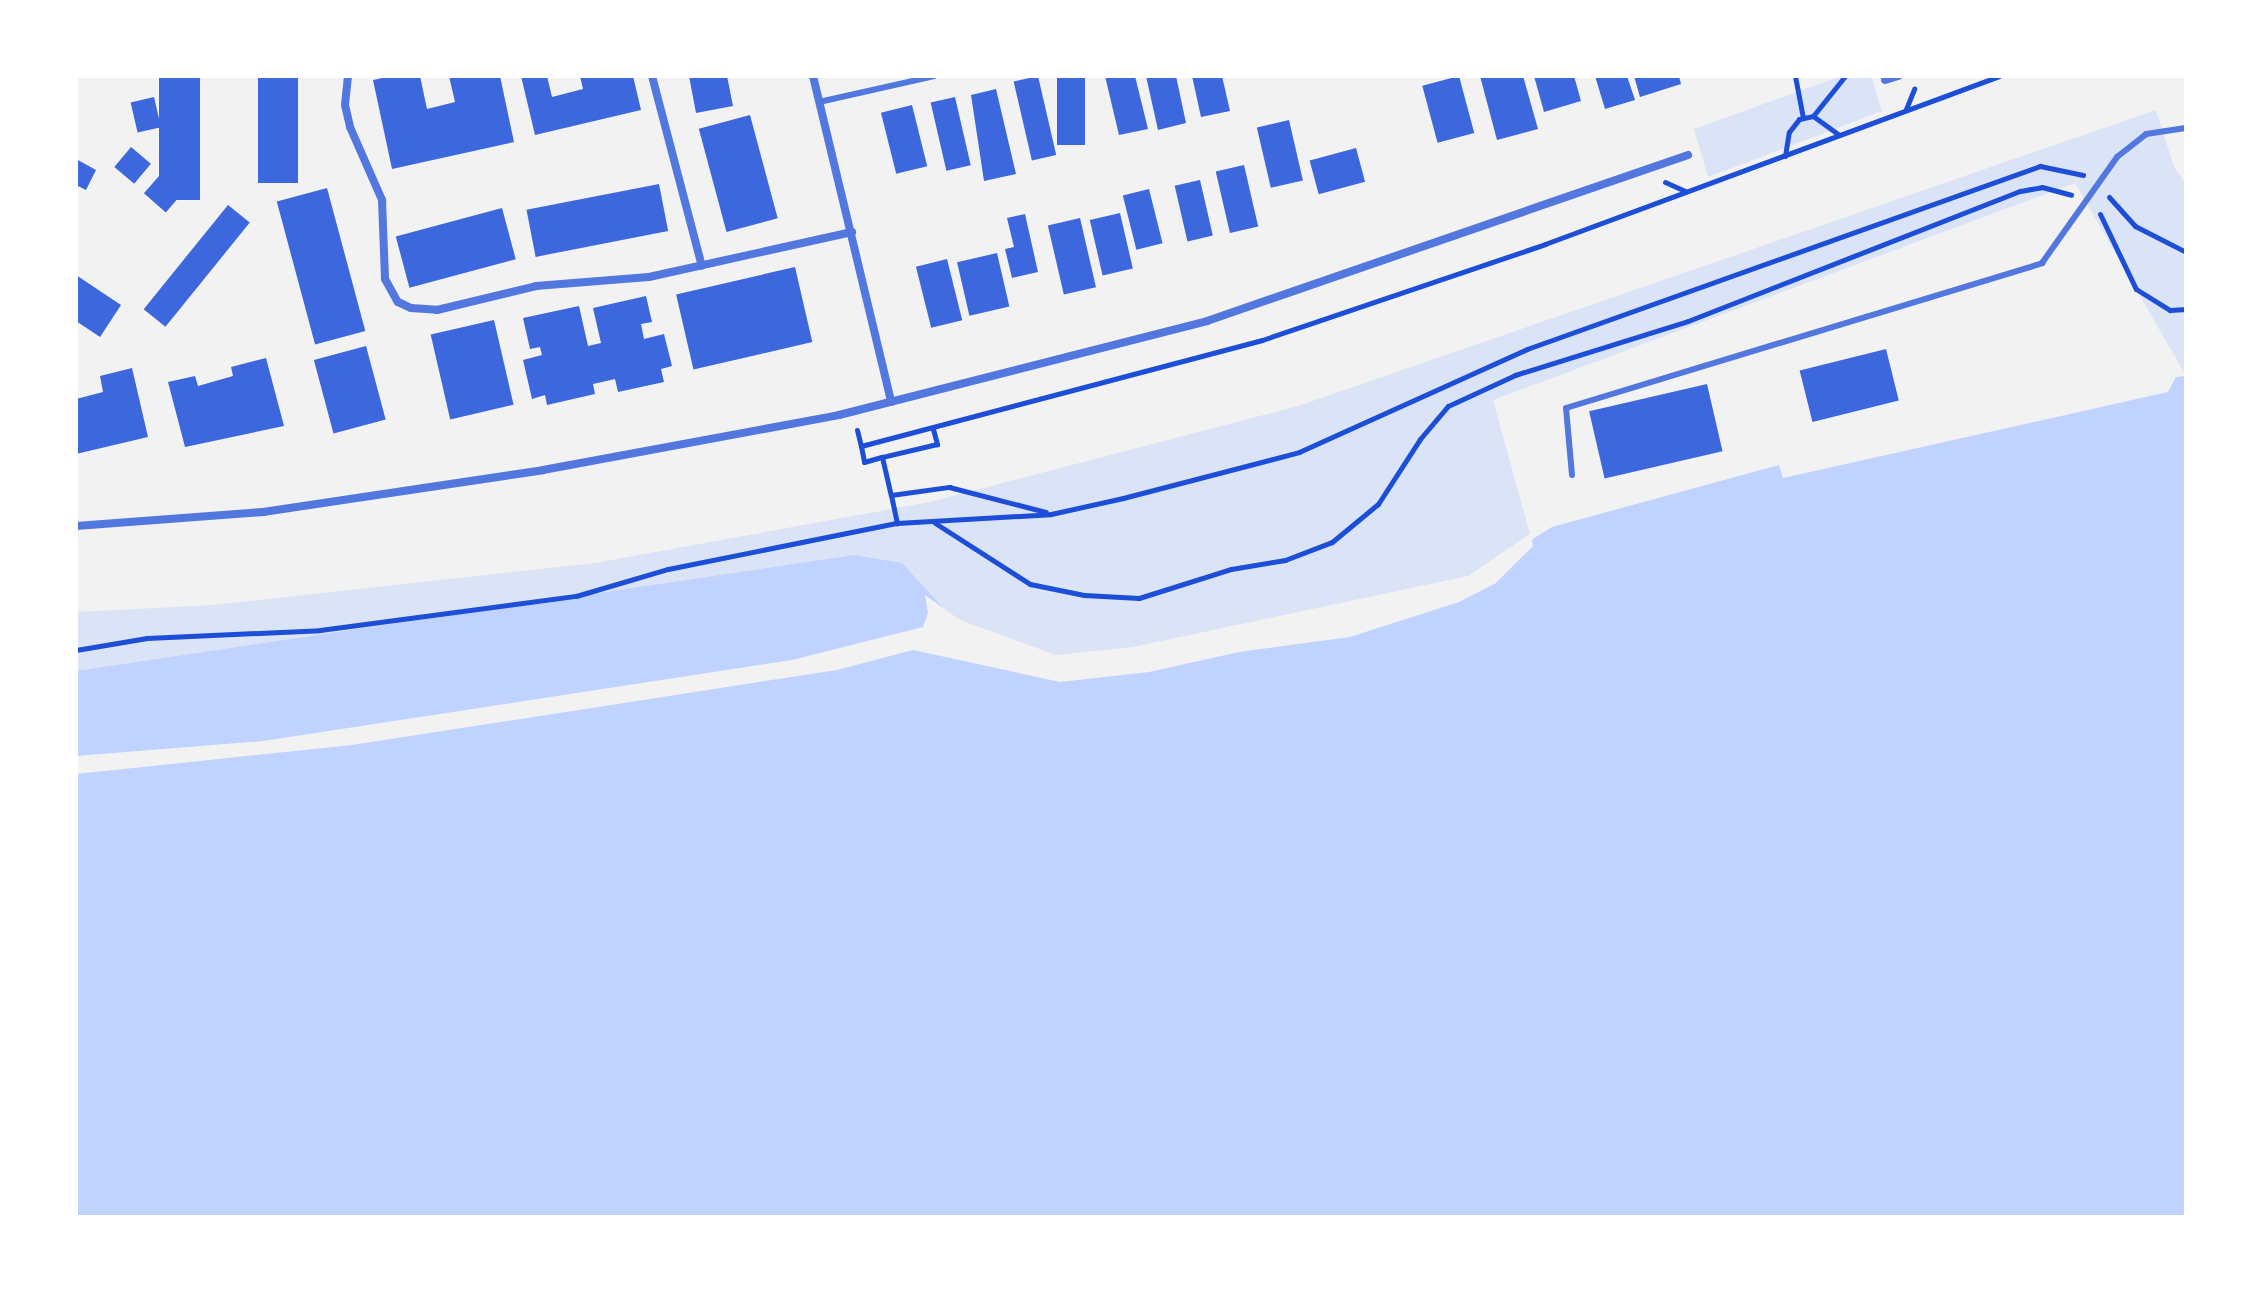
<!DOCTYPE html>
<style>
body{margin:0}
#map{position:relative;width:2262px;height:1293px;overflow:hidden;background:#f2f2f2;font-family:"Nunito Sans",sans-serif}
div>[style]{position:absolute}
.green>*{inset:0;background:#dbe4f7}
.water>*{inset:0;background:#bfd3fe}
.pier>*{inset:0;background:#f2f2f2}
.building>*{inset:0;background:#3d67dc;transform-origin:0 0}
.path>*{height:5px;margin:-2.5px;padding:0 2.5px;transform-origin:2.5px;border-radius:2.5px;background:#1d4ed8}
.service>*{height:6px;margin:-3px;padding:0 3px;transform-origin:3px;border-radius:3px;background:#5277de}
.minor>*{height:8px;margin:-4px;padding:0 4px;transform-origin:4px;border-radius:4px;background:#5277de}
span{translate:-50% -50%;white-space:nowrap;text-align:center;line-height:1.15;-webkit-text-stroke:6px #fff;paint-order:stroke}
.frame{position:absolute;inset:0;border:78px solid #fff;pointer-events:none}
</style>
<div id="map">
<div class="green">
<i style="clip-path:polygon(1841px 76px,1871px 76px,1882px 111px,1708px 177px,1694px 129px)"></i>
<i style="clip-path:polygon(2156px 110px,2174px 167px,2186px 184px,2186px 376px,2075px 183px,1493px 400px,1531px 538px,1469px 579px,1134px 649px,1056px 659px,195px 655px,76px 671px,76px 612px,212px 605px,595px 563px,930px 502px,1298px 406px)"></i>
</div>
<div class="water">
<i style="clip-path:polygon(2186px 376px,2186px 1217px,76px 1217px,76px 671px,854px 555px,902px 563px,958px 624px,1055px 659px,1134px 649px,1469px 579px,1552px 527px,1779px 465px,1783px 478px,2168px 392px,2176px 377px)"></i>
</div>
<div class="pier">
<i style="clip-path:polygon(1531px 533px,1533px 546px,1496px 583px,1459px 602px,1350px 637px,1239px 652px,1149px 672px,1060px 682px,913px 650px,837px 670px,352px 745px,76px 774px,76px 756px,263px 741px,792px 660px,923px 627px,928px 613px,925px 595px,960px 620px,1056px 655px,1133px 647px,1468px 576px)"></i>
</div>
<div class="building">
<i style="left:159px;top:76px;width:41px;height:124px"></i>
<i style="left:258px;top:76px;width:40px;height:107px"></i>
<i style="clip-path:polygon(392px 76px,420px 76px,427px 109px,455px 102px,449px 76px,500px 76px,514px 142px,392px 169px,373px 80px)"></i>
<i style="clip-path:polygon(521px 76px,547px 76px,552px 97px,583px 89px,580px 76px,633px 76px,641px 110px,535px 135px)"></i>
<i style="clip-path:polygon(689px 76px,727px 76px,733px 106px,696px 113px)"></i>
<i style="left:1038px;top:76px;width:81px;height:25px;rotate:77deg"></i>
<i style="left:1057px;top:76px;width:28px;height:69px"></i>
<i style="clip-path:polygon(1105px 76px,1135px 76px,1148px 129px,1119px 135px)"></i>
<i style="clip-path:polygon(1146px 76px,1176px 76px,1186px 123px,1158px 130px)"></i>
<i style="clip-path:polygon(1192px 76px,1222px 76px,1230px 111px,1201px 117px)"></i>
<i style="left:1459px;top:76px;width:59px;height:38px;rotate:75deg"></i>
<i style="clip-path:polygon(1480px 76px,1523px 76px,1538px 129px,1497px 140px)"></i>
<i style="clip-path:polygon(1534px 76px,1574px 76px,1581px 101px,1544px 112px)"></i>
<i style="clip-path:polygon(1595px 76px,1627px 76px,1635px 100px,1605px 109px)"></i>
<i style="clip-path:polygon(1634px 76px,1679px 76px,1681px 84px,1640px 97px)"></i>
<i style="clip-path:polygon(996px 89px,1016px 174px,984px 181px,971px 95px)"></i>
<i style="left:154px;top:97px;width:31px;height:24px;rotate:77deg"></i>
<i style="left:955px;top:97px;width:70px;height:25px;rotate:77deg"></i>
<i style="left:912px;top:105px;width:63px;height:32px;rotate:76deg"></i>
<i style="left:750px;top:115px;width:107px;height:53px;rotate:75deg"></i>
<i style="left:1289px;top:120px;width:62px;height:33px;rotate:77deg"></i>
<i style="left:131px;top:147px;width:26px;height:26px;rotate:40deg"></i>
<i style="left:1356px;top:148px;width:35px;height:48px;rotate:75deg"></i>
<i style="clip-path:polygon(76px 159px,96px 170px,86px 190px,76px 185px)"></i>
<i style="left:1244px;top:165px;width:63px;height:29px;rotate:77deg"></i>
<i style="left:159px;top:176px;width:29px;height:23px;rotate:41deg"></i>
<i style="left:1200px;top:180px;width:57px;height:26px;rotate:77deg"></i>
<i style="left:659px;top:184px;width:48px;height:135px;rotate:79deg"></i>
<i style="left:327px;top:188px;width:148px;height:52px;rotate:75deg"></i>
<i style="left:1149px;top:189px;width:56px;height:27px;rotate:76deg"></i>
<i style="left:228px;top:205px;width:28px;height:134px;rotate:39deg"></i>
<i style="left:502px;top:208px;width:53px;height:110px;rotate:75deg"></i>
<i style="left:1120px;top:213px;width:57px;height:31px;rotate:77deg"></i>
<i style="clip-path:polygon(1025px 214px,1038px 272px,1012px 278px,1005px 249px,1014px 247px,1007px 218px)"></i>
<i style="left:1080px;top:218px;width:71px;height:33px;rotate:77deg"></i>
<i style="left:997px;top:253px;width:55px;height:41px;rotate:77deg"></i>
<i style="left:947px;top:259px;width:63px;height:32px;rotate:76deg"></i>
<i style="left:795px;top:267px;width:77px;height:122px;rotate:77deg"></i>
<i style="clip-path:polygon(76px 275px,121px 305px,100px 337px,76px 321px)"></i>
<i style="clip-path:polygon(646px 296px,652px 322px,641px 324px,644px 339px,664px 334px,672px 366px,661px 369px,664px 382px,618px 392px,615px 379px,593px 384px,595px 394px,547px 405px,545px 395px,532px 399px,523px 360px,542px 355px,540px 347px,530px 349px,523px 318px,579px 306px,588px 346px,601px 343px,593px 308px)"></i>
<i style="left:494px;top:320px;width:87px;height:65px;rotate:77deg"></i>
<i style="left:366px;top:346px;width:76px;height:54px;rotate:75deg"></i>
<i style="left:1886px;top:349px;width:53px;height:89px;rotate:76deg"></i>
<i style="clip-path:polygon(266px 358px,284px 426px,185px 447px,168px 382px,195px 376px,198px 386px,233px 376px,231px 367px)"></i>
<i style="clip-path:polygon(132px 368px,148px 437px,76px 454px,76px 399px,103px 392px,100px 376px)"></i>
<i style="left:1707px;top:384px;width:69px;height:121px;rotate:77deg"></i>
</div>
<div class="path">
<i style="left:1795px;top:76px;width:43px;rotate:79.2deg"></i>
<i style="left:1906px;top:109px;width:22px;rotate:-68deg"></i>
<i style="left:1813px;top:116px;width:51px;rotate:-51.3deg"></i>
<i style="left:1785px;top:156px;width:24px;rotate:-81deg"></i>
<i style="left:1789px;top:132px;width:16px;rotate:-52deg"></i>
<i style="left:1799px;top:119px;width:14px;rotate:-12deg"></i>
<i style="left:1813px;top:116px;width:32px;rotate:36deg"></i>
<i style="left:1665px;top:182px;width:22px;rotate:24deg"></i>
<i style="left:2109px;top:197px;width:39px;rotate:48deg"></i>
<i style="left:2135px;top:226px;width:57px;rotate:27deg"></i>
<i style="left:2100px;top:214px;width:83px;rotate:64.4deg"></i>
<i style="left:2136px;top:289px;width:40px;rotate:32deg"></i>
<i style="left:2170px;top:310px;width:16px;rotate:-4deg"></i>
<i style="left:933px;top:429px;width:16px;rotate:75deg"></i>
<i style="left:937px;top:444px;width:57px;rotate:166.7deg"></i>
<i style="left:882px;top:457px;width:39px;rotate:77deg"></i>
<i style="left:891px;top:495px;width:59px;rotate:-7.9deg"></i>
<i style="left:949px;top:487px;width:100px;rotate:14.5deg"></i>
<i style="left:857px;top:430px;width:16px;rotate:76deg"></i>
<i style="left:861px;top:446px;width:415px;rotate:-14.8deg"></i>
<i style="left:1262px;top:340px;width:299px;rotate:-18.7deg"></i>
<i style="left:1545px;top:244px;width:484px;rotate:-20.3deg"></i>
<i style="left:861px;top:446px;width:16px;rotate:79deg"></i>
<i style="left:864px;top:462px;width:19px;rotate:-16deg"></i>
<i style="left:891px;top:495px;width:29px;rotate:78deg"></i>
<i style="left:935px;top:523px;width:113px;rotate:32.7deg"></i>
<i style="left:1030px;top:584px;width:55px;rotate:11.5deg"></i>
<i style="left:1084px;top:595px;width:55px;rotate:3.1deg"></i>
<i style="left:1139px;top:598px;width:96px;rotate:-17.5deg"></i>
<i style="left:1231px;top:569px;width:55px;rotate:-9.5deg"></i>
<i style="left:1285px;top:560px;width:50px;rotate:-21deg"></i>
<i style="left:1332px;top:542px;width:60px;rotate:-39.6deg"></i>
<i style="left:1378px;top:504px;width:77px;rotate:-57.1deg"></i>
<i style="left:1420px;top:439px;width:43px;rotate:-49.7deg"></i>
<i style="left:1448px;top:406px;width:74px;rotate:-24.8deg"></i>
<i style="left:1515px;top:375px;width:181px;rotate:-17.3deg"></i>
<i style="left:1688px;top:321px;width:357px;rotate:-21.4deg"></i>
<i style="left:2020px;top:191px;width:22px;rotate:-10deg"></i>
<i style="left:2042px;top:187px;width:30px;rotate:15deg"></i>
<i style="left:76px;top:650px;width:72px;rotate:-9.6deg"></i>
<i style="left:147px;top:638px;width:173px;rotate:-2.6deg"></i>
<i style="left:320px;top:630px;width:258px;rotate:-7.6deg"></i>
<i style="left:576px;top:596px;width:96px;rotate:-16.4deg"></i>
<i style="left:668px;top:569px;width:234px;rotate:-11.4deg"></i>
<i style="left:897px;top:523px;width:154px;rotate:-3.3deg"></i>
<i style="left:1051px;top:514px;width:74px;rotate:-12.5deg"></i>
<i style="left:1123px;top:498px;width:182px;rotate:-14.6deg"></i>
<i style="left:1299px;top:452px;width:250px;rotate:-24.3deg"></i>
<i style="left:1527px;top:349px;width:545px;rotate:-19.63deg"></i>
<i style="left:2040px;top:166px;width:44px;rotate:11.8deg"></i>
</div>
<div class="service">
<i style="left:819px;top:102px;width:118px;rotate:-12.7deg"></i>
<i style="left:1572px;top:475px;width:67px;rotate:-95.1deg"></i>
<i style="left:1566px;top:408px;width:498px;rotate:-16.9deg"></i>
<i style="left:2042px;top:263px;width:130px;rotate:-54.7deg"></i>
<i style="left:2117px;top:157px;width:37px;rotate:-38deg"></i>
<i style="left:2146px;top:134px;width:40px;rotate:-8.5deg"></i>
</div>
<div class="minor">
<i style="left:348px;top:76px;width:29px;rotate:96deg"></i>
<i style="left:345px;top:105px;width:23px;rotate:77deg"></i>
<i style="left:350px;top:127px;width:80px;rotate:66.3deg"></i>
<i style="left:382px;top:200px;width:79px;rotate:87.8deg"></i>
<i style="left:385px;top:279px;width:26px;rotate:61deg"></i>
<i style="left:398px;top:302px;width:14px;rotate:25deg"></i>
<i style="left:411px;top:308px;width:26px;rotate:4deg"></i>
<i style="left:437px;top:310px;width:102px;rotate:-13.6deg"></i>
<i style="left:536px;top:286px;width:113px;rotate:-4.6deg"></i>
<i style="left:649px;top:277px;width:208px;rotate:-12.5deg"></i>
<i style="left:652px;top:76px;width:196px;rotate:75.3deg"></i>
<i style="left:813px;top:76px;width:335px;rotate:76.5deg"></i>
<i style="left:1885px;top:80px;width:14px;rotate:-17deg"></i>
<i style="left:76px;top:526px;width:188px;rotate:-4.3deg"></i>
<i style="left:263px;top:512px;width:283px;rotate:-8.5deg"></i>
<i style="left:543px;top:470px;width:301px;rotate:-10.5deg"></i>
<i style="left:839px;top:415px;width:380px;rotate:-14.3deg"></i>
<i style="left:1207px;top:321px;width:509px;rotate:-19.04deg"></i>
</div>
<div class="frame"></div>
</div>
